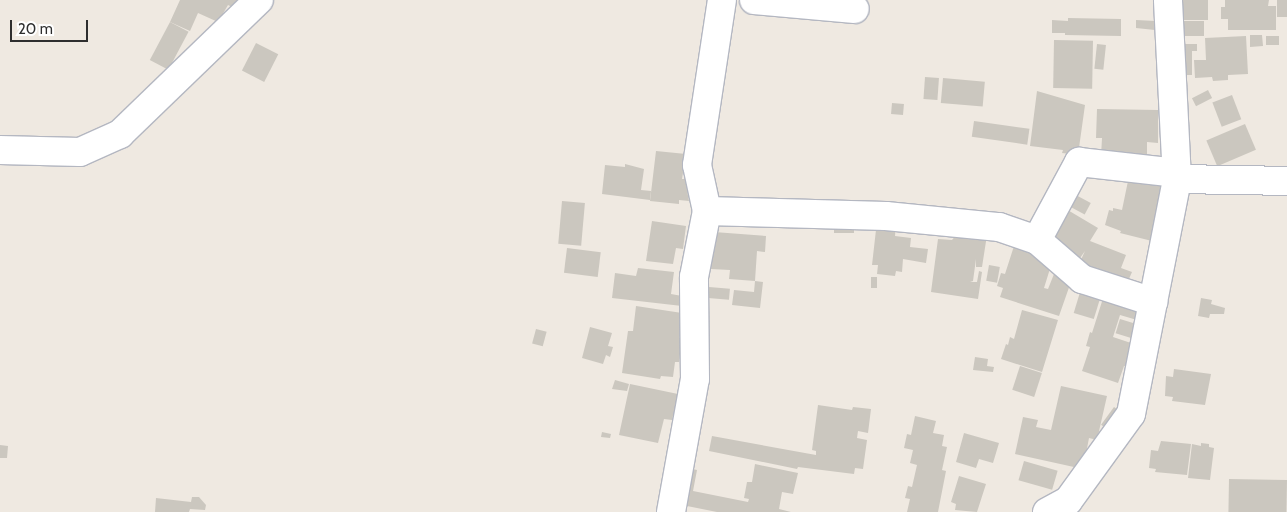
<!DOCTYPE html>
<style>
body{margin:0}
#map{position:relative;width:1287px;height:512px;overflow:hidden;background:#efe9e1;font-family:Cabin,sans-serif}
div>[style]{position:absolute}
.building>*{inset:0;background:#cbc7bf;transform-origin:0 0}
.roads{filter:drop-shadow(1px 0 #b4b7c1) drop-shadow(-1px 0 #b4b7c1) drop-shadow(0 1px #b4b7c1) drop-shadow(0 -1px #b4b7c1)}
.minor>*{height:28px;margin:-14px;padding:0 14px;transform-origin:14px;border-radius:14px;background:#fff}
span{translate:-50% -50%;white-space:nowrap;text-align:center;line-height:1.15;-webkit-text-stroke:4px #fff;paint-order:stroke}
.scale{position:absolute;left:10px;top:20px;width:78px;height:22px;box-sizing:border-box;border:2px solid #2e2e2e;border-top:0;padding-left:6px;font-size:15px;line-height:18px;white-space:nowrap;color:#2e2e2e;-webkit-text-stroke:4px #fff;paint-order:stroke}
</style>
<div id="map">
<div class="building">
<i style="clip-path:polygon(180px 0,244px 0,236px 9px,228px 5px,218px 22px,198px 13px,190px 31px,170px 22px)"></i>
<i style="left:1177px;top:0;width:31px;height:20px"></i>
<i style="clip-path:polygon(1225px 0,1269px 0,1268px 6px,1276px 6px,1276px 30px,1228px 30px,1228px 19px,1221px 19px,1221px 7px,1225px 7px)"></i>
<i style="left:1277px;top:0;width:10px;height:17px"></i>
<i style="clip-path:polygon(1068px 18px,1121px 19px,1121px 36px,1065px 35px,1065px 33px,1052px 33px,1052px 20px,1068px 21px)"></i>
<i style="clip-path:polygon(1136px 20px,1156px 21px,1155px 30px,1136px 28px)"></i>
<i style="left:1182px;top:21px;width:22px;height:15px"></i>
<i style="left:170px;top:22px;width:21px;height:43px;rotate:28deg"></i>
<i style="clip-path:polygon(1250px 35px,1262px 35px,1263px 46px,1250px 47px)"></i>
<i style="clip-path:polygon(1246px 36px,1248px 74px,1228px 75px,1228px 80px,1213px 81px,1212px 77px,1195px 78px,1194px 60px,1206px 60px,1205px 38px)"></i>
<i style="left:1266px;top:36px;width:13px;height:9px"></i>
<i style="left:1054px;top:40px;width:39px;height:48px;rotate:1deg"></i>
<i style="left:256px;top:43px;width:25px;height:31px;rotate:27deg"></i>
<i style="left:1097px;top:44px;width:9px;height:25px;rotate:6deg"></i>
<i style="clip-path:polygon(1181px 44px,1197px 44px,1197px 51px,1192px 51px,1192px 75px,1181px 75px)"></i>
<i style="left:925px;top:77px;width:14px;height:22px;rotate:4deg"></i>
<i style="left:943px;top:78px;width:42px;height:25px;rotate:5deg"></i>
<i style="left:1208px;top:90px;width:9px;height:18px;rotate:63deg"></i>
<i style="clip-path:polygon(1037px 91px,1085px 105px,1078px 155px,1062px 153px,1063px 150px,1030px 146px)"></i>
<i style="left:1232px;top:95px;width:26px;height:21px;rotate:69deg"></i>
<i style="left:892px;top:103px;width:12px;height:11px;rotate:5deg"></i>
<i style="clip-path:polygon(1097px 109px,1158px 110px,1158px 143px,1147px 142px,1147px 157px,1101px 156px,1102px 138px,1096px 138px)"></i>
<i style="left:974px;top:121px;width:56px;height:16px;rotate:8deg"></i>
<i style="left:1245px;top:124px;width:28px;height:42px;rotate:67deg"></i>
<i style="clip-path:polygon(656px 151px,686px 154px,682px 179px,685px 179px,689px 201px,679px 200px,679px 204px,650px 201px)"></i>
<i style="clip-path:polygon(625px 164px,644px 169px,641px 190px,651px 191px,650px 200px,602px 194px,605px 165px,625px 167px)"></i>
<i style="clip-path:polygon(1147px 178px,1166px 182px,1156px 242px,1120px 233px,1121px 231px,1105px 225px,1109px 210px,1113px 211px,1113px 208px,1122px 210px,1128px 181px,1146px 185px)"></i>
<i style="left:1074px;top:194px;width:19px;height:13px;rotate:28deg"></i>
<i style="left:562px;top:201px;width:23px;height:43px;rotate:5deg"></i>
<i style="clip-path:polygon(1066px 209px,1098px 228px,1090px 241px,1126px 255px,1121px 268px,1132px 272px,1125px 288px,1079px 264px,1085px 251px,1080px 258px,1048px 239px)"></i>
<i style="clip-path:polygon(652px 221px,686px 226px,683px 249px,676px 248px,673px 264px,646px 261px)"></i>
<i style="left:834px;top:221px;width:20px;height:12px"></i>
<i style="clip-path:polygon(877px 221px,896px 223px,895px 236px,911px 238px,910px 247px,928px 249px,926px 263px,903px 259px,902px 272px,896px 271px,895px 276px,877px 274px,878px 265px,872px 265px)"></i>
<i style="clip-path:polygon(714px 232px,766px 236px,765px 252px,757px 251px,755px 281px,729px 279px,730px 270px,711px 269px)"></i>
<i style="clip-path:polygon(957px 234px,968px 236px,967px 239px,976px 240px,977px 234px,987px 235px,982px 267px,976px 267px,976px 259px,973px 281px,970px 282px,977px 282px,979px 271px,982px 272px,978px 299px,931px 292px,938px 239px,952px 240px)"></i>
<i style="clip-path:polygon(1014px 246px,1053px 259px,1044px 288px,1048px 289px,1058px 264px,1073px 276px,1059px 316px,1000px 297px,1003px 288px,997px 286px,1001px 273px,1005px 274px)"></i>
<i style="left:567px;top:248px;width:34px;height:25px;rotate:7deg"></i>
<i style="left:989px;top:265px;width:11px;height:16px;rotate:10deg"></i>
<i style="clip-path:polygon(638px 268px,674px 272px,671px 294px,682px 296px,682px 306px,612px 298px,615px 273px,636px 276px)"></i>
<i style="left:871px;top:277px;width:6px;height:11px"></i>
<i style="clip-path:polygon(755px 281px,763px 282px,760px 308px,732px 305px,734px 290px,754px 292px)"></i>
<i style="left:709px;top:287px;width:21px;height:11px;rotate:5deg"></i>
<i style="left:1081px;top:289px;width:21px;height:25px;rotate:17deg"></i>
<i style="clip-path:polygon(1105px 292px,1142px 304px,1137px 320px,1120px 315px,1113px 337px,1134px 344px,1127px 367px,1124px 366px,1118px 383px,1082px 371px,1090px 347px,1086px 346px,1090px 332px,1092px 333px)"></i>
<i style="clip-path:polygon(1201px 298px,1212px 300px,1211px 304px,1225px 308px,1224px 314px,1210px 314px,1209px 318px,1198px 316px)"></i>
<i style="clip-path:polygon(636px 306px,682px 313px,679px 338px,682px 338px,679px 362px,675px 362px,673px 377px,661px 376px,660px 379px,622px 373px,628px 331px,633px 331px)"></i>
<i style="clip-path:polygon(1022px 310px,1058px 320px,1042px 372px,1001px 359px,1006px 344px,1008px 345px,1010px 337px,1014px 339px)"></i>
<i style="left:1120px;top:319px;width:17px;height:15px;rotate:17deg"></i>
<i style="clip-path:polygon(590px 327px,612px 333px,608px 346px,613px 347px,610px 357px,606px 355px,603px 364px,582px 358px)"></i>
<i style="left:536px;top:329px;width:11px;height:15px;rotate:15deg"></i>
<i style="clip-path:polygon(975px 357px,988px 359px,987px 366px,994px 367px,993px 372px,973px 370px)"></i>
<i style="left:1020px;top:366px;width:23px;height:25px;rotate:18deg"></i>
<i style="clip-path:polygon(1174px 369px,1211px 374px,1205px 405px,1172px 401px,1173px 397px,1165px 396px,1166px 376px,1173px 377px)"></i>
<i style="clip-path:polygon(615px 380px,629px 384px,627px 391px,612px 389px)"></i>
<i style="clip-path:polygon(630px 384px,678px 394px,672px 420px,664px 419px,658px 443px,619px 435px)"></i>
<i style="clip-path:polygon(1061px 386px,1107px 396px,1097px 440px,1089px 438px,1083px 469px,1015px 454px,1023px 417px,1038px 420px,1036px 427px,1051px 430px)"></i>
<i style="clip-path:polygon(818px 405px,852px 410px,853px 407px,871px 409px,868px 433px,858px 431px,857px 438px,867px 440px,863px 469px,855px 468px,854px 474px,798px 467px,797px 469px,709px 451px,712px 436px,816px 455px,816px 451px,812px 450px)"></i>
<i style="left:1114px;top:407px;width:9px;height:22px;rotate:36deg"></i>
<i style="clip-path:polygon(915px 416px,936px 421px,933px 433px,944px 435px,942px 446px,947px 447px,942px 470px,946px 471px,938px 512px,907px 512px,910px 499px,905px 498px,908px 486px,912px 487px,917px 465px,910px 463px,913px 450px,904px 448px,907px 434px,911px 435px)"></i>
<i style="clip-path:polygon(602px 432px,611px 434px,610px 438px,601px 437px)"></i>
<i style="clip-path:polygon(964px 433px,999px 443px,993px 463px,979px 459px,976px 468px,956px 462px)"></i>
<i style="clip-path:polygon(1161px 441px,1191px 444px,1187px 475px,1155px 472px,1156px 469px,1149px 468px,1151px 450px,1158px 451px)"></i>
<i style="clip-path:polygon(1201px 443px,1209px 444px,1209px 447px,1214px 448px,1210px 480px,1188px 478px,1192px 444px,1201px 446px)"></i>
<i style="clip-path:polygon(0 445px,8px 446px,7px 458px,0 458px)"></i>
<i style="left:1024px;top:461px;width:35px;height:20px;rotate:16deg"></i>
<i style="clip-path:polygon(755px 464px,798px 473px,793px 494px,782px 492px,779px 509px,791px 512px,717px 512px,677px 504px,684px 467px,697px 470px,693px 491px,748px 502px,749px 499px,744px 498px,747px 482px,752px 482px)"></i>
<i style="clip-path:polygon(959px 476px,986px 484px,977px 512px,955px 510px,956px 504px,951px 502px)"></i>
<i style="left:1229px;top:479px;width:58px;height:33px;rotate:1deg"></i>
<i style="clip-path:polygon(192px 497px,199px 497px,206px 505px,205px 510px,190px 509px,189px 512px,155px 512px,156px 498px,191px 502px)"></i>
</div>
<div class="roads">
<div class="minor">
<i style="left:754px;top:0;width:101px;rotate:5.1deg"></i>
<i style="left:0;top:150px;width:80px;rotate:1.4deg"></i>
<i style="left:80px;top:152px;width:44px;rotate:-24.2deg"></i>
<i style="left:120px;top:134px;width:193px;rotate:-44deg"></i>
<i style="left:1177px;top:179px;width:110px;rotate:1deg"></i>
<i style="left:707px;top:211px;width:179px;rotate:1.6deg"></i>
<i style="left:886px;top:216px;width:114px;rotate:5.6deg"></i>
<i style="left:999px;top:227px;width:40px;rotate:18.9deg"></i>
<i style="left:1037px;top:240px;width:60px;rotate:40.9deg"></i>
<i style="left:1082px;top:279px;width:75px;rotate:17.9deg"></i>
<i style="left:1037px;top:240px;width:89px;rotate:-61.7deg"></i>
<i style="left:1079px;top:162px;width:99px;rotate:6.4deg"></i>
<i style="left:671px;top:512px;width:135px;rotate:-79.8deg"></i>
<i style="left:695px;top:379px;width:102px;rotate:-90.6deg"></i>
<i style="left:694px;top:277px;width:67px;rotate:-78.9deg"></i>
<i style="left:707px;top:211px;width:47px;rotate:-102.3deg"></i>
<i style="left:697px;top:165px;width:167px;rotate:-81.4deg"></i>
<i style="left:1047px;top:512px;width:24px;rotate:-28deg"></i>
<i style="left:1068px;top:501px;width:107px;rotate:-54.1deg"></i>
<i style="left:1131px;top:414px;width:239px;rotate:-78.9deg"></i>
<i style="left:1177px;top:179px;width:179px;rotate:-92.9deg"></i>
</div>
</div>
<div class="scale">20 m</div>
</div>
